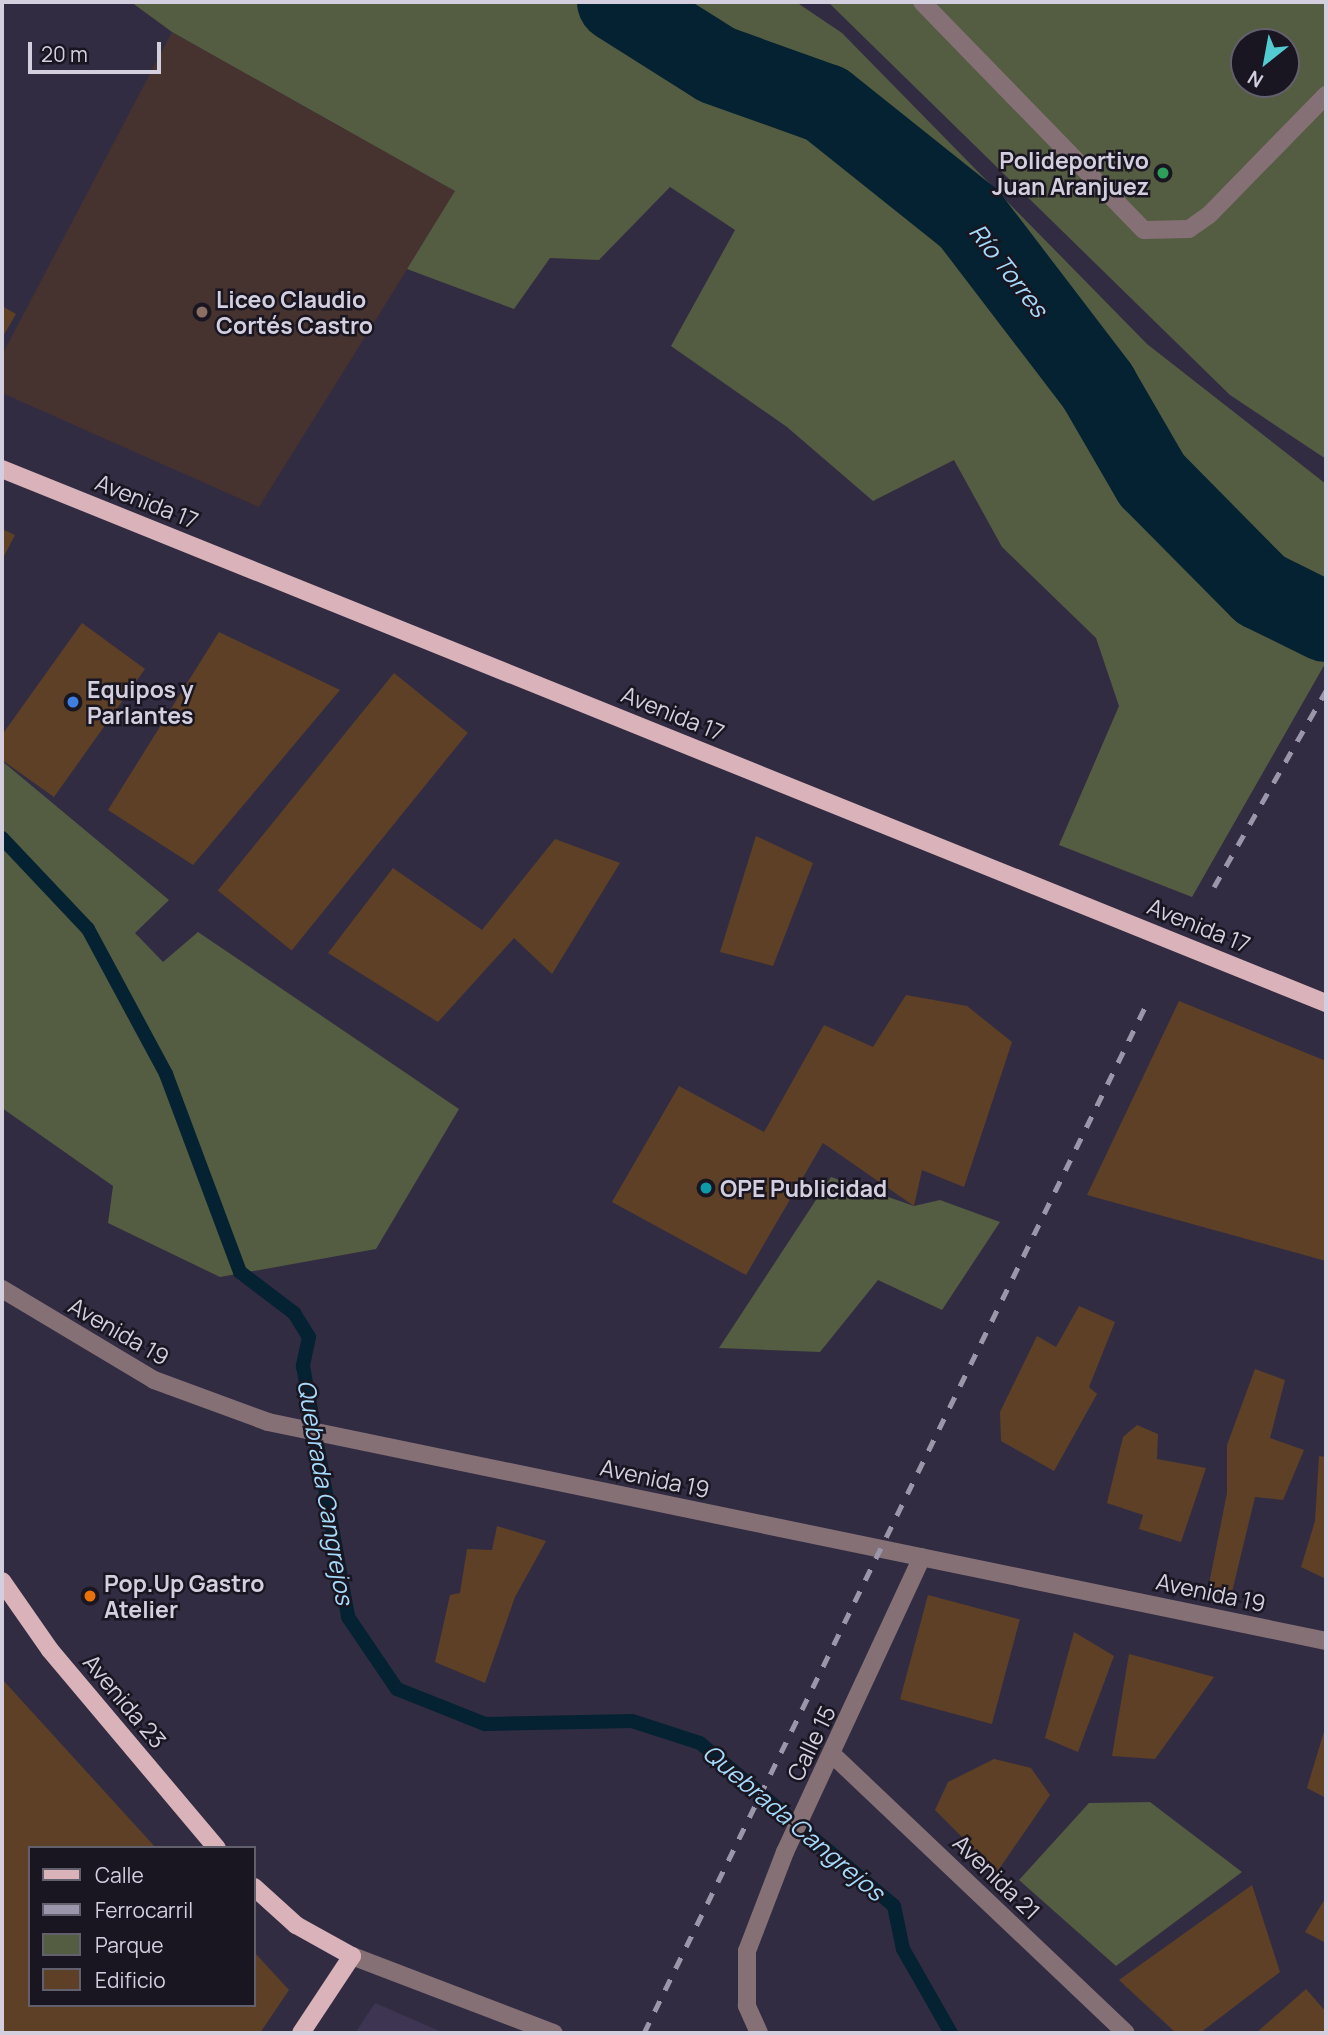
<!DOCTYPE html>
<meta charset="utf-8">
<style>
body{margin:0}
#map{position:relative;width:1328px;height:2035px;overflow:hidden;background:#322c43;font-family:Manrope,sans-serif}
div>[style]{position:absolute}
.built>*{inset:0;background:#3d3552}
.education>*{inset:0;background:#46322e}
.green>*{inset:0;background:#545c42}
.stream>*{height:14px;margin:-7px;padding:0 7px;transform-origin:7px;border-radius:7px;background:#042231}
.river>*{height:80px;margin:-40px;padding:0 40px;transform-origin:40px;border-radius:40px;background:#042231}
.building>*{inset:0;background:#5e4026;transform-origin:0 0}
.minor>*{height:18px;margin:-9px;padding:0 9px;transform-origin:9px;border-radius:9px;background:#857175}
.major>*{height:18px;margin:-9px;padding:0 9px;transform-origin:9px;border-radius:9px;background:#dab2b9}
.rail>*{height:5px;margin-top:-2.5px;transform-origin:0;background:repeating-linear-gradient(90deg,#9b96a9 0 12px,transparent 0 24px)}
.dots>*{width:19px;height:19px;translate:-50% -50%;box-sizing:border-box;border:4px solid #191621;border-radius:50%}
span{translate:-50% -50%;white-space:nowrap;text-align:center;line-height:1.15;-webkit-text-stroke:5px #191621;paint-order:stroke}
.poi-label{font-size:23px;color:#d3cfdf;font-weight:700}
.right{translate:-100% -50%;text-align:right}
.left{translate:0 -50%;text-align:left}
.street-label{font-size:23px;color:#d3cfdf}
.water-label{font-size:24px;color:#a6dafa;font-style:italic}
.frame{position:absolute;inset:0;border:4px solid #d3cfdf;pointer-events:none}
.legend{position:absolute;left:28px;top:1846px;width:228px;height:161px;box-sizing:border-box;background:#191621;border:2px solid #63606d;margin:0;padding:9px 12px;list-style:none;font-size:21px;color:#d3cfdf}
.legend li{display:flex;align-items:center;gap:14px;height:35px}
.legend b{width:35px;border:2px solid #63606d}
.north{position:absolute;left:1230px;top:28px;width:70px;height:70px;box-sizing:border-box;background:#191621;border:2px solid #63606d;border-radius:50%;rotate:211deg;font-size:19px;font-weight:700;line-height:28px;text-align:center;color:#d3cfdf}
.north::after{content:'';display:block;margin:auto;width:24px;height:32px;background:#52ccd1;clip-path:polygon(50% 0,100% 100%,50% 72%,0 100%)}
.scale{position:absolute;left:28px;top:42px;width:133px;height:32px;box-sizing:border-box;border:4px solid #d3cfdf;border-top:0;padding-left:9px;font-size:21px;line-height:24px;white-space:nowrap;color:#d3cfdf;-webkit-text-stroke:5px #191621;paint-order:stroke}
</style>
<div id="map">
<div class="built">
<i style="clip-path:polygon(375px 2003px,444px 2033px,355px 2033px)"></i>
</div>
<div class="education">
<i style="clip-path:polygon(172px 32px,456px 191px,259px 507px,2px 393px,2px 355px)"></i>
</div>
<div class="green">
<i style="clip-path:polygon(131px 2px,796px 2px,842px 33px,1147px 344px,1326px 484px,1326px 574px,1287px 634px,1326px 655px,1326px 662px,1192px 897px,1059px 845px,1119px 706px,1096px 638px,1002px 547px,954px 460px,873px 501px,787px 427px,671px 346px,735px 230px,670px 187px,599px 260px,550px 258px,514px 309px,407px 269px,455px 191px,172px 32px)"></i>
<i style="clip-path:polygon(evenodd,828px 2px,1326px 2px,1326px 459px,1230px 395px,828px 2px,1244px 42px,1286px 42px,1286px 84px,1244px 84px,1244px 42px)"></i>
<i style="clip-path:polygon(2px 761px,169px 900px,135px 933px,163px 962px,198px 932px,459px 1109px,376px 1249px,220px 1277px,108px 1223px,113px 1186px,2px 1108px)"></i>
<i style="clip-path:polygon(831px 1177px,914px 1206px,940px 1200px,1000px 1222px,942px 1310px,878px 1280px,820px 1352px,719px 1348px)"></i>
<i style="clip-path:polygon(1150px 1802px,1242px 1872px,1116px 1966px,1019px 1880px,1089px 1803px)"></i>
</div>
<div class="stream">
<i style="left:2px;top:838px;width:125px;rotate:46.6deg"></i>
<i style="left:88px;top:929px;width:165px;rotate:61.7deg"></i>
<i style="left:166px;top:1074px;width:211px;rotate:69.5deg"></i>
<i style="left:240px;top:1272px;width:68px;rotate:37.2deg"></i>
<i style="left:294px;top:1313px;width:28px;rotate:58deg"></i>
<i style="left:309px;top:1337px;width:30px;rotate:102deg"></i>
<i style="left:303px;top:1366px;width:255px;rotate:79.8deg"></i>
<i style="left:348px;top:1617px;width:87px;rotate:55.8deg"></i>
<i style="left:397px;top:1689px;width:95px;rotate:21.7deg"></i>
<i style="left:485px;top:1724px;width:147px;rotate:-1.2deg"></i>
<i style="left:632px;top:1721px;width:71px;rotate:17.9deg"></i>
<i style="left:700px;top:1743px;width:253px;rotate:40deg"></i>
<i style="left:894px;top:1906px;width:44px;rotate:78.2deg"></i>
<i style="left:903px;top:1949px;width:97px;rotate:60.3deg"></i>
</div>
<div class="river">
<i style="left:617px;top:2px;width:118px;rotate:32.2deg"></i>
<i style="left:717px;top:65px;width:116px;rotate:19.7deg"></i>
<i style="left:826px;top:104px;width:183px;rotate:38.6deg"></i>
<i style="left:969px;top:218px;width:213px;rotate:52.6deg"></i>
<i style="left:1098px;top:387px;width:108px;rotate:59.9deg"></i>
<i style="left:1152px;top:480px;width:155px;rotate:45.3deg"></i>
<i style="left:1261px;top:590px;width:72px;rotate:26.2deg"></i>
</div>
<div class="building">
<i style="clip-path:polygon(2px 306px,16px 314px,2px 338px)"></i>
<i style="clip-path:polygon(2px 529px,15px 535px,2px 560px)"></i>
<i style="clip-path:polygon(82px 623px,145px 669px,54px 797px,2px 760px,2px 735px)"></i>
<i style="clip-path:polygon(219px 632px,340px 690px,193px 865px,108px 810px)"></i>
<i style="left:394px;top:673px;width:95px;height:280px;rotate:39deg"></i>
<i style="clip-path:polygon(756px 836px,813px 863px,773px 966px,720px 952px)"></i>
<i style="clip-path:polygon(555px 839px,620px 863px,552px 974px,514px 938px,438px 1022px,328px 953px,393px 868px,482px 930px)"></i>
<i style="clip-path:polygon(906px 995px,967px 1006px,1012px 1042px,964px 1187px,922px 1170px,914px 1206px,823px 1143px,746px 1275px,612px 1202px,679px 1086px,764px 1132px,824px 1025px,873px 1047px)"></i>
<i style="clip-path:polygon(1179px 1001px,1326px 1061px,1326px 1261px,1087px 1195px)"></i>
<i style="clip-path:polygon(1079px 1306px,1115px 1322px,1089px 1387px,1097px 1394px,1054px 1471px,1001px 1441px,1000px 1412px,1037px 1336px,1056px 1347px)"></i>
<i style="clip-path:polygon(1255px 1369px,1285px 1380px,1270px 1438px,1304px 1450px,1283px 1500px,1255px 1497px,1231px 1596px,1207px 1594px,1227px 1493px,1227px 1445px)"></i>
<i style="clip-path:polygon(1137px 1425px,1158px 1434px,1157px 1459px,1206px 1468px,1181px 1542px,1139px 1529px,1143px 1515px,1107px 1503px,1123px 1437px)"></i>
<i style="clip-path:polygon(1319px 1456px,1326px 1457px,1326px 1579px,1301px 1567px,1315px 1521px)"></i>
<i style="clip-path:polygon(497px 1526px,546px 1541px,515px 1597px,485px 1683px,435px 1662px,450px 1595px,460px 1593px,467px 1549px,492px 1550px)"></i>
<i style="left:928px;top:1595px;width:95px;height:108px;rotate:15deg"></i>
<i style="clip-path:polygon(1074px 1632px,1114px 1656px,1078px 1752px,1045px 1738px)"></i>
<i style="clip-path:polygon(1129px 1654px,1214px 1677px,1155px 1759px,1112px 1756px)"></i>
<i style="clip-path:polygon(2px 1679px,156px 1848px,30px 1848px,30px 2005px,254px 2005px,254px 1952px,289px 1990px,260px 2033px,2px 2033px)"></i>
<i style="clip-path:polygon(1326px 1725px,1326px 1798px,1307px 1788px)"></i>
<i style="clip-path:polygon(994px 1759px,1031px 1768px,1050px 1795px,997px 1872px,935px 1810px,948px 1782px)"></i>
<i style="clip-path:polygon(1252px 1885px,1280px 1972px,1200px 2033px,1176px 2033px,1119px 1980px)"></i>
<i style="clip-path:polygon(1326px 1897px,1326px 1943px,1305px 1932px)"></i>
<i style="clip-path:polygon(1306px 1989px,1326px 2012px,1326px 2033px,1256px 2033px)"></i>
</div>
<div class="minor">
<i style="left:922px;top:2px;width:318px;rotate:45.8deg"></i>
<i style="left:1144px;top:230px;width:45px;rotate:-1.3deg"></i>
<i style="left:1189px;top:229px;width:24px;rotate:-35deg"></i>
<i style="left:1209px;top:215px;width:168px;rotate:-45.7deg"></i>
<i style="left:2px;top:1289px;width:177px;rotate:30.9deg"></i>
<i style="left:154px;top:1380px;width:121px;rotate:20.2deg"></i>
<i style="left:268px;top:1422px;width:1080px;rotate:11.69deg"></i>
<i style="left:834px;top:1756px;width:402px;rotate:43.5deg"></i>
<i style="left:352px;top:1956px;width:216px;rotate:20.9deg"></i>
<i style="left:759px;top:2033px;width:30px;rotate:-114deg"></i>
<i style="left:747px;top:2006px;width:55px;rotate:-90deg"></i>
<i style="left:747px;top:1951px;width:106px;rotate:-69deg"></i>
<i style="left:785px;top:1852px;width:325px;rotate:-65.1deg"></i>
</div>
<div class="major">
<i style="left:2px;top:469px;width:1428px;rotate:21.97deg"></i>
<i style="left:2px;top:1581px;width:84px;rotate:55.2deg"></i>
<i style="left:50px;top:1650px;width:259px;rotate:49.9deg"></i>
<i style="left:254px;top:1887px;width:57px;rotate:42.1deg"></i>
<i style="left:296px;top:1925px;width:64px;rotate:29deg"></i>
<i style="left:352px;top:1956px;width:92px;rotate:123.5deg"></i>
</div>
<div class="rail">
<i style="left:1214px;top:887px;width:226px;rotate:-60.3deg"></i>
<i style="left:644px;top:2033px;width:1146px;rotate:-63.97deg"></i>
</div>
<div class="dots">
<i style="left:1163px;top:173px;background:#2e9e5b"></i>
<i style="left:202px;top:312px;background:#8d6e63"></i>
<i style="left:73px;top:702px;background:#3f7fe0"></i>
<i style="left:706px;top:1188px;background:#0f9aa8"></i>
<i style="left:90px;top:1596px;background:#e8710a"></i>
</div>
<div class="poi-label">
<span class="right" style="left:1149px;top:173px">Polideportivo<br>Juan Aranjuez</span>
<span class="left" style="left:216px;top:312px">Liceo Claudio<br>Cortés Castro</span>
<span class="left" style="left:87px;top:702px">Equipos y<br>Parlantes</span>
<span class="left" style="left:720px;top:1188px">OPE Publicidad</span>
<span class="left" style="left:104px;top:1596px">Pop.Up Gastro<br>Atelier</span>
</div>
<div class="street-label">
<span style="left:147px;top:501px;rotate:22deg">Avenida 17</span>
<span style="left:673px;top:713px;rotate:22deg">Avenida 17</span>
<span style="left:1199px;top:925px;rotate:22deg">Avenida 17</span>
<span style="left:119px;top:1331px;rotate:30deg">Avenida 19</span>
<span style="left:655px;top:1478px;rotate:12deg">Avenida 19</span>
<span style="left:1211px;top:1592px;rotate:12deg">Avenida 19</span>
<span style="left:125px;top:1701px;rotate:50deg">Avenida 23</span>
<span style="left:811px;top:1743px;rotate:-64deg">Calle 15</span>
<span style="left:997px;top:1877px;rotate:44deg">Avenida 21</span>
</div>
<div class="water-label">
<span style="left:1009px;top:270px;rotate:52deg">Río Torres</span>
<span style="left:326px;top:1492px;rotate:80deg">Quebrada Cangrejos</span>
<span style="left:794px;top:1822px;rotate:40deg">Quebrada Cangrejos</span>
</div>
<div class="frame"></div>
<ul class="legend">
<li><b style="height:9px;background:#dab2b9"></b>Calle</li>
<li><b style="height:9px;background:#9b96a9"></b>Ferrocarril</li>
<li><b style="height:19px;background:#545c42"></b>Parque</li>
<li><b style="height:19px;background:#5e4026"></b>Edificio</li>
</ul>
<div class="north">N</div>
<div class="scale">20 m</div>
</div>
